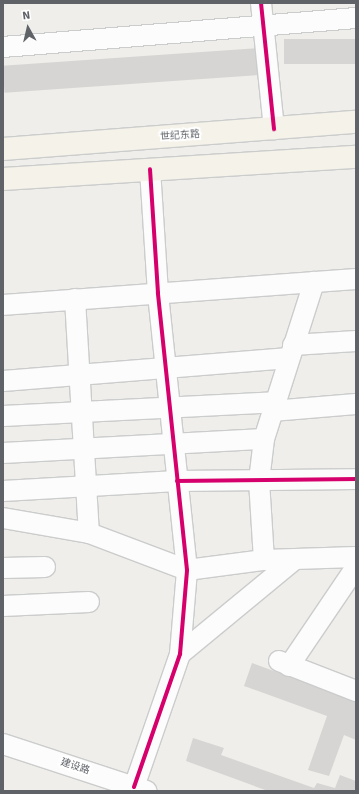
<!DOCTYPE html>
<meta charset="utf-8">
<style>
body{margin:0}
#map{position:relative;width:359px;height:794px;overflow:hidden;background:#efeeea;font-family:Signika,"Noto Sans SC",sans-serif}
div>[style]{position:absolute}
.building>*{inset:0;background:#d6d5d3;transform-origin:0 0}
.roads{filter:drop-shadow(1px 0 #cbcccc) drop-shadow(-1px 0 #cbcccc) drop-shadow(0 1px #cbcccc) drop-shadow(0 -1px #cbcccc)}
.minor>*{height:20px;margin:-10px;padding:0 10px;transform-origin:10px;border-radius:10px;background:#fdfcfc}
.major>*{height:22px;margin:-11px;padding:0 11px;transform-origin:11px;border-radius:11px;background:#f4f2e9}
.cycleway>*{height:4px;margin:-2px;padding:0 2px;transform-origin:2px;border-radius:2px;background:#d6006c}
span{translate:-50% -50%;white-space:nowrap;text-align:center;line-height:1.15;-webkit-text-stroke:4px #fff;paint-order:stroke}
.street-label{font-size:10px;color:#5f6368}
.frame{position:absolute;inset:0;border:4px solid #5f6368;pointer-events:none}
.north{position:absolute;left:8px;top:8px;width:40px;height:40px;-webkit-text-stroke:3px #fff;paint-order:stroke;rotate:352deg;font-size:11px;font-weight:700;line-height:16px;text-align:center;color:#5f6368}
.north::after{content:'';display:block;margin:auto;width:14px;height:18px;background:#5f6368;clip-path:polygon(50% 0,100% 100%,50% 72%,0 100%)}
</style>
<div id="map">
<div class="building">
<i style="left:356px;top:39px;width:25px;height:72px;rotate:90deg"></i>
<i style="left:258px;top:48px;width:27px;height:256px;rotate:86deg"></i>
<i style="clip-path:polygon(252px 663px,356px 701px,356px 740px,344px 735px,329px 776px,308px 770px,327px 716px,244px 686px)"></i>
<i style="clip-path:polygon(193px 738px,224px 748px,221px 755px,314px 788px,317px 783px,335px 788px,340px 775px,356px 781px,356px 791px,268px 791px,186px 761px)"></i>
</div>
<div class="roads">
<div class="minor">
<i style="left:261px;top:3px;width:127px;rotate:84.1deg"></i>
<i style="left:3px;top:47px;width:354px;rotate:-4.7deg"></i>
<i style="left:75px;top:299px;width:234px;rotate:86.6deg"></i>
<i style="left:3px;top:305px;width:354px;rotate:-4.2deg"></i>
<i style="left:293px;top:345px;width:63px;rotate:-3.6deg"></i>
<i style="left:3px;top:381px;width:287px;rotate:-4.6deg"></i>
<i style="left:272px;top:411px;width:84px;rotate:-4.8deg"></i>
<i style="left:3px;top:416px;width:272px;rotate:-2.9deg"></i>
<i style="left:3px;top:453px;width:261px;rotate:-3.1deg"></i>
<i style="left:3px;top:491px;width:174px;rotate:-3.3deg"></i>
<i style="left:177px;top:481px;width:179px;rotate:-0.6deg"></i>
<i style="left:3px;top:518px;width:87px;rotate:9.9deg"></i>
<i style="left:89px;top:533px;width:105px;rotate:20.7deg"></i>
<i style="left:187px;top:570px;width:78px;rotate:-7.4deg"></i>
<i style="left:264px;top:560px;width:92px;rotate:-1.9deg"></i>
<i style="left:264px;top:560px;width:79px;rotate:-93.6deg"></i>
<i style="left:259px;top:481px;width:42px;rotate:-83.2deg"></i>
<i style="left:264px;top:439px;width:165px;rotate:-72.3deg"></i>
<i style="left:3px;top:568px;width:42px;rotate:-1.4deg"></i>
<i style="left:3px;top:606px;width:86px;rotate:-2.7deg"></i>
<i style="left:180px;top:654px;width:148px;rotate:-39.5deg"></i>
<i style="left:279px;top:661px;width:83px;rotate:21.3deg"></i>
<i style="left:289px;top:666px;width:120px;rotate:-55.9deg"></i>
<i style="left:3px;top:744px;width:151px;rotate:18.1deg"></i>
<i style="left:134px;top:787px;width:141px;rotate:-70.9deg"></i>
<i style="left:180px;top:654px;width:84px;rotate:-85.2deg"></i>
<i style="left:187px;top:570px;width:279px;rotate:-96deg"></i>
<i style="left:158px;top:293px;width:124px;rotate:-93.7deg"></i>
</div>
<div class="major">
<i style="left:3px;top:149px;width:354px;rotate:-4.4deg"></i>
<i style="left:3px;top:179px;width:354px;rotate:-3.6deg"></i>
</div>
</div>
<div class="cycleway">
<i style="left:261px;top:3px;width:127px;rotate:84.1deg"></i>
<i style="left:177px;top:481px;width:179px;rotate:-0.6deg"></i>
<i style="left:134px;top:787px;width:141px;rotate:-70.9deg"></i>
<i style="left:180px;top:654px;width:84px;rotate:-85.2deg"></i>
<i style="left:187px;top:570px;width:279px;rotate:-96deg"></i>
<i style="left:158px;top:293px;width:124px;rotate:-93.7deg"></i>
</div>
<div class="street-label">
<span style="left:180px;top:136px;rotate:-4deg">世纪东路</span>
<span style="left:75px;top:767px;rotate:18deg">建设路</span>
</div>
<div class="frame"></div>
<div class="north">N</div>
</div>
